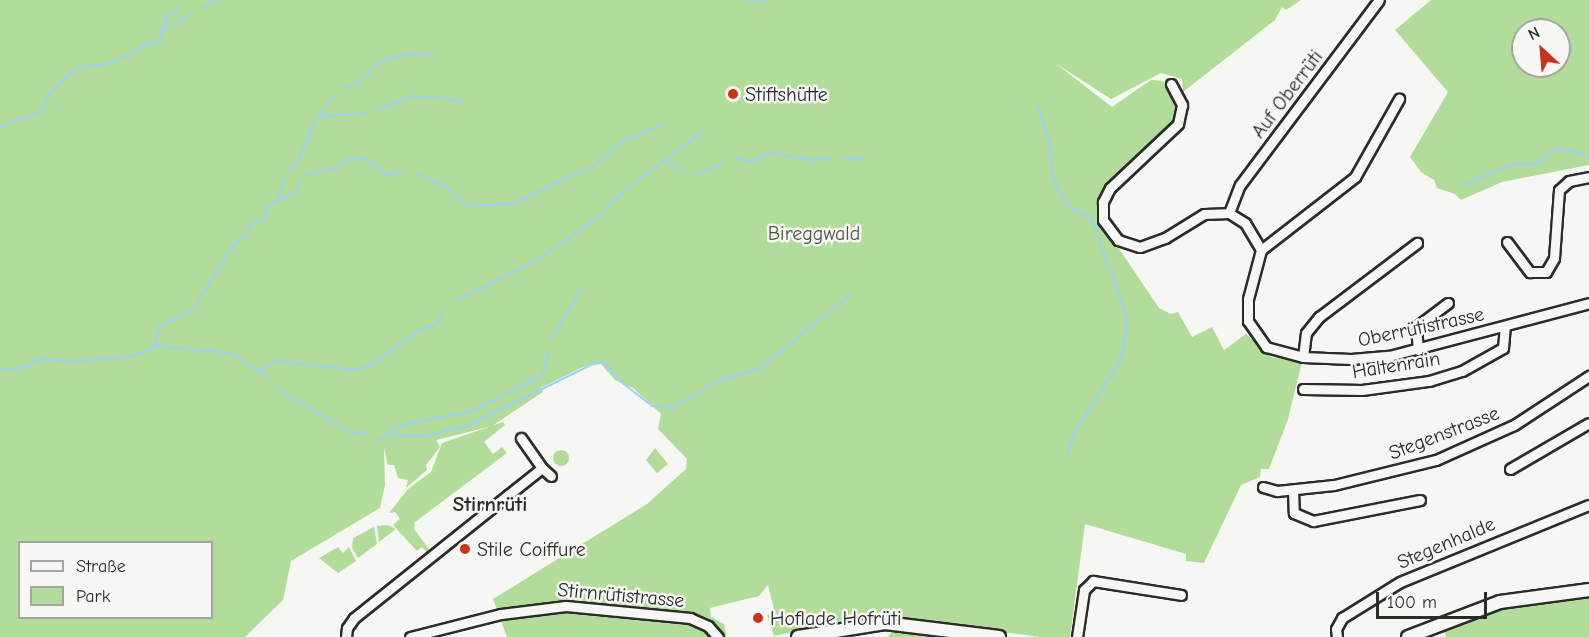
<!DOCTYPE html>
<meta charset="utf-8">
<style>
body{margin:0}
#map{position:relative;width:1589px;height:637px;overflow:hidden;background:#f6f6f2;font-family:"Comic Neue",sans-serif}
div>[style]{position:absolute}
.green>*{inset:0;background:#b2dc99}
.round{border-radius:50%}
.stream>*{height:2px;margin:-1px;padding:0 1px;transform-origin:1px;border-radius:1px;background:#9bd2fa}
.roads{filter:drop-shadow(2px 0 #2b2b2b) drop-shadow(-2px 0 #2b2b2b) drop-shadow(0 2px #2b2b2b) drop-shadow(0 -2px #2b2b2b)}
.street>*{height:9px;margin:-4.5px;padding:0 4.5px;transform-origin:4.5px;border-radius:4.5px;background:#f6f6f2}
.secondary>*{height:12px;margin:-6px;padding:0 6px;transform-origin:6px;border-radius:6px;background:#f6f6f2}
.dots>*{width:16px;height:16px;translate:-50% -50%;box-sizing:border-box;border:3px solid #f6f6f2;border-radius:50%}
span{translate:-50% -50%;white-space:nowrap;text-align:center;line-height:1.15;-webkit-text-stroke:5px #f6f6f2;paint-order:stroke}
.poi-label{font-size:20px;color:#2b2b2b}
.left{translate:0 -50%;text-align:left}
.street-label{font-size:20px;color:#2b2b2b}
.park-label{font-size:20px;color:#4d5746}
.neighbourhood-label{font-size:21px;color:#2b2b2b;font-weight:700}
.legend{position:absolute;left:18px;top:541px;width:195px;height:78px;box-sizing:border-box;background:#f6f6f2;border:2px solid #a5a5a2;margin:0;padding:8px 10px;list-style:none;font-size:18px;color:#2b2b2b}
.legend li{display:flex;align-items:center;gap:12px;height:30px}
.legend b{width:30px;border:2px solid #a5a5a2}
.north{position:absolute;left:1511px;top:18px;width:60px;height:60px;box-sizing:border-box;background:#f6f6f2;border:2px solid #a5a5a2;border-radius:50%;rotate:334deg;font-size:16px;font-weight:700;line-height:24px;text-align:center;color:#2b2b2b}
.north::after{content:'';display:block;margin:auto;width:21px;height:27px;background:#c8321e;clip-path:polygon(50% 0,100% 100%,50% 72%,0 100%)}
.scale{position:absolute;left:1376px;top:592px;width:111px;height:27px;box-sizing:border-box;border:3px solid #2b2b2b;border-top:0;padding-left:8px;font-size:18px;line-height:21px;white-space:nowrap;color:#2b2b2b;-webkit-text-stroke:4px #f6f6f2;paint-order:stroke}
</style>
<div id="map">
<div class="green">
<i style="clip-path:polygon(evenodd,0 0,1301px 0,1286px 10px,1282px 7px,1275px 20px,1183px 92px,1182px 79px,1161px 73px,1111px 99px,1055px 63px,1112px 107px,1151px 80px,1163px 81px,1173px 94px,1178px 110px,1174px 122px,1104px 186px,1098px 204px,1099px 219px,1159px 308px,1171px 314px,1178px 312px,1192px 337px,1212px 327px,1224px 350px,1246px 334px,1271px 357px,1302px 362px,1288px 419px,1269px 469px,1261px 469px,1260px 477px,1241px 485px,1204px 563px,1186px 561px,1186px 554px,1085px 524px,1070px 637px,1040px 637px,890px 617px,841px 622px,774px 636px,767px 615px,775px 613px,768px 585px,759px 596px,710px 608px,711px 617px,724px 624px,727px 637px,697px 616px,604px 606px,603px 614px,687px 623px,712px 637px,507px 637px,493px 599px,647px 504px,686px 469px,687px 459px,658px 429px,661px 414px,633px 388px,615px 380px,601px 364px,583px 367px,541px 388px,543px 392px,492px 426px,436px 440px,440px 447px,426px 465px,427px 470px,406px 488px,408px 480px,398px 478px,394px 465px,388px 465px,384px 448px,385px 485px,380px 508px,291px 561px,283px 600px,245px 637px,0 637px,0 0,20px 542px,212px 542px,212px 618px,20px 618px,20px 542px)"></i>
<i style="clip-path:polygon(evenodd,1431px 0,1589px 0,1589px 165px,1502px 182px,1461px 200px,1455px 194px,1437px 188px,1434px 180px,1421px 172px,1410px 157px,1448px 92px,1395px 30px,1431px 0,1523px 30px,1559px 30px,1559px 66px,1523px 66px,1523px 30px)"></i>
<i style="clip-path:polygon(503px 422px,505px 425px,484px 442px,493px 454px,502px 447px,507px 453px,415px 522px,414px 529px,431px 552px,428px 554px,422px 547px,417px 551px,393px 525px,400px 519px,395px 512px,389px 513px,408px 489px,431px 472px,442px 443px)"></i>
<i style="clip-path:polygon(655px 448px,668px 464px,657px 473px,646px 460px)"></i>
<i class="round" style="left:553px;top:450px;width:16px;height:16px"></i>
<i style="clip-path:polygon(387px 525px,396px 529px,379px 542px,377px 526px)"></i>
<i style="clip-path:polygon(374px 527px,377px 544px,358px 558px,352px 548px,353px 538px)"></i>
<i style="clip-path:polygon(338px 547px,343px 553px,349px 547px,356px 561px,338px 573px,319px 558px)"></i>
<i style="clip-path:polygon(1589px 597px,1589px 637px,1446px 637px,1444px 630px,1500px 608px)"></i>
<i style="clip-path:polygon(893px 630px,968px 637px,888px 637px)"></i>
</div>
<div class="stream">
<i style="left:743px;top:0;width:24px"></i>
<i style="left:202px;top:8px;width:17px;rotate:-28deg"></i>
<i style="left:160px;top:33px;width:17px;rotate:-66deg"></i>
<i style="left:167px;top:17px;width:16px;rotate:-35deg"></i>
<i style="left:344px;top:87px;width:12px;rotate:-9deg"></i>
<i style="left:356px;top:85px;width:35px;rotate:-44deg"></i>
<i style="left:381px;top:61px;width:30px;rotate:-14deg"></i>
<i style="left:410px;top:54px;width:24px"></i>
<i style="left:1038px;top:107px;width:34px;rotate:71deg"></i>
<i style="left:1049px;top:139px;width:41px;rotate:84.4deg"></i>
<i style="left:1053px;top:180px;width:33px;rotate:59deg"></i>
<i style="left:1070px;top:208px;width:22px;rotate:24deg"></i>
<i style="left:1090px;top:217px;width:16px;rotate:63deg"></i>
<i style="left:376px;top:110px;width:38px;rotate:-22deg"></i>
<i style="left:411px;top:96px;width:49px;rotate:4.7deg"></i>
<i style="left:460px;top:100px;width:6px;rotate:51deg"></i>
<i style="left:322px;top:116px;width:46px;rotate:-2.5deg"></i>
<i style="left:0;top:127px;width:44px;rotate:-20.1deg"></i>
<i style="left:41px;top:112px;width:16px;rotate:-68deg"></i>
<i style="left:47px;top:97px;width:39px;rotate:-46deg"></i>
<i style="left:74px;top:69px;width:38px;rotate:-9deg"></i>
<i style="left:112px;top:63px;width:40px;rotate:-28deg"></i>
<i style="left:147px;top:44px;width:14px;rotate:-4deg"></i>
<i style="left:161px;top:43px;width:10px;rotate:-96deg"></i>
<i style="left:160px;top:33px;width:35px;rotate:-31deg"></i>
<i style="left:843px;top:158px;width:22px;rotate:3deg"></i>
<i style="left:735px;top:159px;width:18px;rotate:6deg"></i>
<i style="left:753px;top:161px;width:19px;rotate:-25deg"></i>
<i style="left:770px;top:153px;width:42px;rotate:9.7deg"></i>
<i style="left:811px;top:160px;width:19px;rotate:-6deg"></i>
<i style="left:668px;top:162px;width:17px;rotate:31deg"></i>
<i style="left:289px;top:171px;width:16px;rotate:-50deg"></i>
<i style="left:299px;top:159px;width:38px;rotate:-68deg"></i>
<i style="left:313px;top:124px;width:35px;rotate:-53deg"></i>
<i style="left:417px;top:174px;width:34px;rotate:24deg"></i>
<i style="left:448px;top:188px;width:26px;rotate:43deg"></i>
<i style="left:467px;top:206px;width:46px;rotate:-2.5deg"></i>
<i style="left:513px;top:204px;width:93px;rotate:-25.5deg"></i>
<i style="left:597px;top:164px;width:33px;rotate:-43deg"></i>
<i style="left:621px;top:142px;width:47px;rotate:-22.7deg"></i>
<i style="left:306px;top:175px;width:33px;rotate:-14deg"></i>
<i style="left:338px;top:167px;width:14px;rotate:-39deg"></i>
<i style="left:349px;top:158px;width:17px"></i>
<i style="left:366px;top:158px;width:26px;rotate:40deg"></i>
<i style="left:386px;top:175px;width:19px;rotate:-12deg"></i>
<i style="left:696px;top:175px;width:30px;rotate:-24deg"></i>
<i style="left:1462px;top:186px;width:56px;rotate:-23.3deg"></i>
<i style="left:1513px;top:164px;width:23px"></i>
<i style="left:1536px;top:164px;width:27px;rotate:-36deg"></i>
<i style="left:1558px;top:148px;width:32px;rotate:13deg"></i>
<i style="left:277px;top:201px;width:23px;rotate:-70deg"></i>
<i style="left:456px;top:301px;width:93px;rotate:-26.8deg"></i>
<i style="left:539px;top:259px;width:75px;rotate:-35.2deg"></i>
<i style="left:600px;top:216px;width:18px;rotate:-52deg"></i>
<i style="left:611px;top:202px;width:115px;rotate:-37.6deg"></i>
<i style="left:550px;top:341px;width:62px;rotate:-58.9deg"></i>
<i style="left:157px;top:346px;width:74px;rotate:5.4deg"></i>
<i style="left:231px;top:353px;width:45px;rotate:34deg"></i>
<i style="left:0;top:370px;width:29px;rotate:-6deg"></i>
<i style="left:29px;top:367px;width:6px;rotate:-59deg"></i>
<i style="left:32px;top:362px;width:10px;rotate:-17deg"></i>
<i style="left:42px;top:359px;width:29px;rotate:6deg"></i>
<i style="left:71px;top:362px;width:65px;rotate:-5.3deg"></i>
<i style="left:136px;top:356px;width:22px;rotate:-27deg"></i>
<i style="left:156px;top:346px;width:19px;rotate:-84deg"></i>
<i style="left:158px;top:327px;width:39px;rotate:-26deg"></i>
<i style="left:193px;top:310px;width:78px;rotate:-58.2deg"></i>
<i style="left:234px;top:244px;width:14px;rotate:-30deg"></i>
<i style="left:246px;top:237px;width:12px;rotate:-70deg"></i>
<i style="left:250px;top:226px;width:18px;rotate:-27deg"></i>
<i style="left:266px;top:218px;width:11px;rotate:-85deg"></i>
<i style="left:267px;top:207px;width:34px;rotate:-28deg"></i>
<i style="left:297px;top:191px;width:10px;rotate:-73deg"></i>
<i style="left:260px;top:370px;width:20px;rotate:-27deg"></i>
<i style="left:278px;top:361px;width:78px;rotate:6.7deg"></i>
<i style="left:355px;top:370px;width:18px;rotate:-16deg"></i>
<i style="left:372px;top:365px;width:59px;rotate:-36.7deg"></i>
<i style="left:419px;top:330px;width:18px;rotate:-16deg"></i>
<i style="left:436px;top:325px;width:16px;rotate:-63deg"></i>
<i style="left:276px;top:388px;width:87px;rotate:31deg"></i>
<i style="left:351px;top:433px;width:17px;rotate:-3deg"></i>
<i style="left:389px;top:435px;width:5px;rotate:-68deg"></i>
<i style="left:391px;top:430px;width:18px;rotate:-22deg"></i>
<i style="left:408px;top:423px;width:64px;rotate:-9.9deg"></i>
<i style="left:471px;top:412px;width:81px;rotate:-27.2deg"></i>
<i style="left:543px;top:375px;width:24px;rotate:-78deg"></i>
<i style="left:375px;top:442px;width:16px;rotate:-27deg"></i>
<i style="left:389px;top:435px;width:35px;rotate:2deg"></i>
<i style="left:424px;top:436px;width:44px;rotate:-13.1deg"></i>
<i style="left:467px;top:426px;width:145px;rotate:-26.2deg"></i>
<i style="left:597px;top:362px;width:7px"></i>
<i style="left:604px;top:362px;width:25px;rotate:50deg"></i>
<i style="left:620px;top:381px;width:41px;rotate:38deg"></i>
<i style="left:652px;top:406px;width:20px;rotate:6deg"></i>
<i style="left:672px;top:408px;width:56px;rotate:-30.3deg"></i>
<i style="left:720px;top:380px;width:41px;rotate:-15.8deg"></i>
<i style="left:759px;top:369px;width:118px;rotate:-38.8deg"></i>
<i style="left:1068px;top:455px;width:21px;rotate:-76deg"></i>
<i style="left:1073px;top:435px;width:90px;rotate:-57.7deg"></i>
<i style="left:1121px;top:359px;width:40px;rotate:-80deg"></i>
<i style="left:1128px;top:320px;width:88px;rotate:-109.9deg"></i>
</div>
<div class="roads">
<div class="street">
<i style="left:1171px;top:84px;width:24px;rotate:62deg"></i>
<i style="left:1182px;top:105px;width:19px;rotate:102deg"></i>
<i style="left:1178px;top:124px;width:93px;rotate:136.7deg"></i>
<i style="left:1110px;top:188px;width:16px;rotate:117deg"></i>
<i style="left:1103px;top:202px;width:18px;rotate:90deg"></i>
<i style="left:1103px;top:220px;width:25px;rotate:53deg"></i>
<i style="left:1118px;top:240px;width:23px;rotate:18deg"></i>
<i style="left:1140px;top:247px;width:27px;rotate:-20deg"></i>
<i style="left:1165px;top:238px;width:46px;rotate:-31.6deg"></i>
<i style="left:1204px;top:214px;width:25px;rotate:-2deg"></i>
<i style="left:1229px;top:213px;width:19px;rotate:32deg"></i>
<i style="left:1245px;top:223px;width:31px;rotate:59deg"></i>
<i style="left:1261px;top:250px;width:51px;rotate:104.9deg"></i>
<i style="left:1248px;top:299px;width:22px;rotate:90deg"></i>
<i style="left:1248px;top:321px;width:32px;rotate:55deg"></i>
<i style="left:1266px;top:347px;width:38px;rotate:15deg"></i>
<i style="left:1303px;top:357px;width:48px;rotate:2.4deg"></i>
<i style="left:1351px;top:359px;width:38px;rotate:-5deg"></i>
<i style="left:1389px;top:356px;width:207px;rotate:-14.8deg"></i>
<i style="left:1229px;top:213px;width:30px;rotate:-69deg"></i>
<i style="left:1240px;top:185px;width:231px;rotate:-53.1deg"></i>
<i style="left:1507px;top:242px;width:38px;rotate:53deg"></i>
<i style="left:1530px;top:272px;width:16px"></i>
<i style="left:1546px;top:272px;width:16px;rotate:-60deg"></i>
<i style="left:1554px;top:258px;width:68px;rotate:-85.8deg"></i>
<i style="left:1559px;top:190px;width:13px;rotate:-42deg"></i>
<i style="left:1569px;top:181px;width:20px;rotate:-11deg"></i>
<i style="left:1261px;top:250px;width:119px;rotate:-37.8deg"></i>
<i style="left:1355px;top:177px;width:90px;rotate:-60.6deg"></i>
<i style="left:1418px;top:350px;width:23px;rotate:-95deg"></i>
<i style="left:1416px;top:327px;width:40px;rotate:-37deg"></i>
<i style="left:1303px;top:357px;width:24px;rotate:-83deg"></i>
<i style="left:1306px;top:333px;width:21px;rotate:-51deg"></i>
<i style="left:1319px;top:317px;width:123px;rotate:-37.1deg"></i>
<i style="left:1303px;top:389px;width:59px;rotate:1deg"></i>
<i style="left:1362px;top:390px;width:68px;rotate:-7.7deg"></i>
<i style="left:1429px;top:381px;width:34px;rotate:-17deg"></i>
<i style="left:1462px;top:371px;width:47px;rotate:-29.3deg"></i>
<i style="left:1503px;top:348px;width:21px;rotate:-85deg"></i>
<i style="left:521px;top:438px;width:37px;rotate:55deg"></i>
<i style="left:1510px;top:469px;width:91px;rotate:-30.2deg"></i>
<i style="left:1263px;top:487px;width:15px;rotate:16deg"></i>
<i style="left:1277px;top:491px;width:57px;rotate:-6deg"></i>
<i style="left:1334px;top:485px;width:105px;rotate:-13.8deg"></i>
<i style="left:1436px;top:460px;width:85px;rotate:-24.2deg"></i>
<i style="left:1514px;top:425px;width:90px;rotate:-33.2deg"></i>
<i style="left:1293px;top:490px;width:23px;rotate:88deg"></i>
<i style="left:1294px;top:513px;width:21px;rotate:23deg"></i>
<i style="left:1313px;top:521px;width:109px;rotate:-11.1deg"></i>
<i style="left:346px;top:637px;width:9px;rotate:-84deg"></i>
<i style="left:347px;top:628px;width:12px;rotate:-55deg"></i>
<i style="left:354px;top:618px;width:197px;rotate:-38.6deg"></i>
<i style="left:508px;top:495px;width:43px;rotate:-38.5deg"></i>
<i style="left:542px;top:468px;width:12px;rotate:42deg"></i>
<i style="left:410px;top:637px;width:94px;rotate:-14.2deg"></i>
<i style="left:501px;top:614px;width:65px;rotate:-7deg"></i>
<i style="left:566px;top:606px;width:125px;rotate:5.5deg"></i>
<i style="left:690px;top:618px;width:20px;rotate:24deg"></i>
<i style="left:708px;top:626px;width:15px;rotate:48deg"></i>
<i style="left:1077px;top:637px;width:48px;rotate:-81.5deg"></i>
<i style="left:1084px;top:590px;width:13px;rotate:-45deg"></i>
<i style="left:1093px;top:581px;width:89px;rotate:9deg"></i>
<i style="left:1337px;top:637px;width:8px;rotate:-97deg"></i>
<i style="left:1336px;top:629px;width:13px;rotate:-61deg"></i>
<i style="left:1342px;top:618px;width:68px;rotate:-31.8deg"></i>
<i style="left:1400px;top:582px;width:204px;rotate:-22.2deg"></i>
</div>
<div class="secondary">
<i style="left:798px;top:637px;width:88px;rotate:-9.1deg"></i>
<i style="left:885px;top:623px;width:115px;rotate:7deg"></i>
<i style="left:1408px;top:637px;width:98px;rotate:-20.8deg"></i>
<i style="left:1500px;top:602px;width:90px;rotate:-7.7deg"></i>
</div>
</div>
<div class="dots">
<i style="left:733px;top:94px;background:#c8321e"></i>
<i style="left:465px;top:549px;background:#c8321e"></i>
<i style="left:758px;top:618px;background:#c8321e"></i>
</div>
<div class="poi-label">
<span class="left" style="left:745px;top:94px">Stiftshütte</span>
<span class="left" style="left:477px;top:549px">Stile Coiffure</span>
<span class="left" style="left:770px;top:618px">Hoflade Hofrüti</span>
</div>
<div class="street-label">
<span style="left:1287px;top:94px;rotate:-53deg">Auf Oberrüti</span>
<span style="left:1421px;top:327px;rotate:-12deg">Oberrütistrasse</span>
<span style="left:1396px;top:365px;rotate:-9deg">Haltenrain</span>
<span style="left:1444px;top:433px;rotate:-21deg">Stegenstrasse</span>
<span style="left:1446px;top:543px;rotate:-23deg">Stegenhalde</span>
<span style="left:621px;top:595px;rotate:5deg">Stirnrütistrasse</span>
</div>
<div class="park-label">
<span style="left:814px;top:233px">Bireggwald</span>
</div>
<div class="neighbourhood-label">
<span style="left:490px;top:504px">Stirnrüti</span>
</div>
<ul class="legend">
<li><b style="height:8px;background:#f6f6f2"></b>Straße</li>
<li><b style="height:16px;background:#b2dc99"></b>Park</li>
</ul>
<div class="north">N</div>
<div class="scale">100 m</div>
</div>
